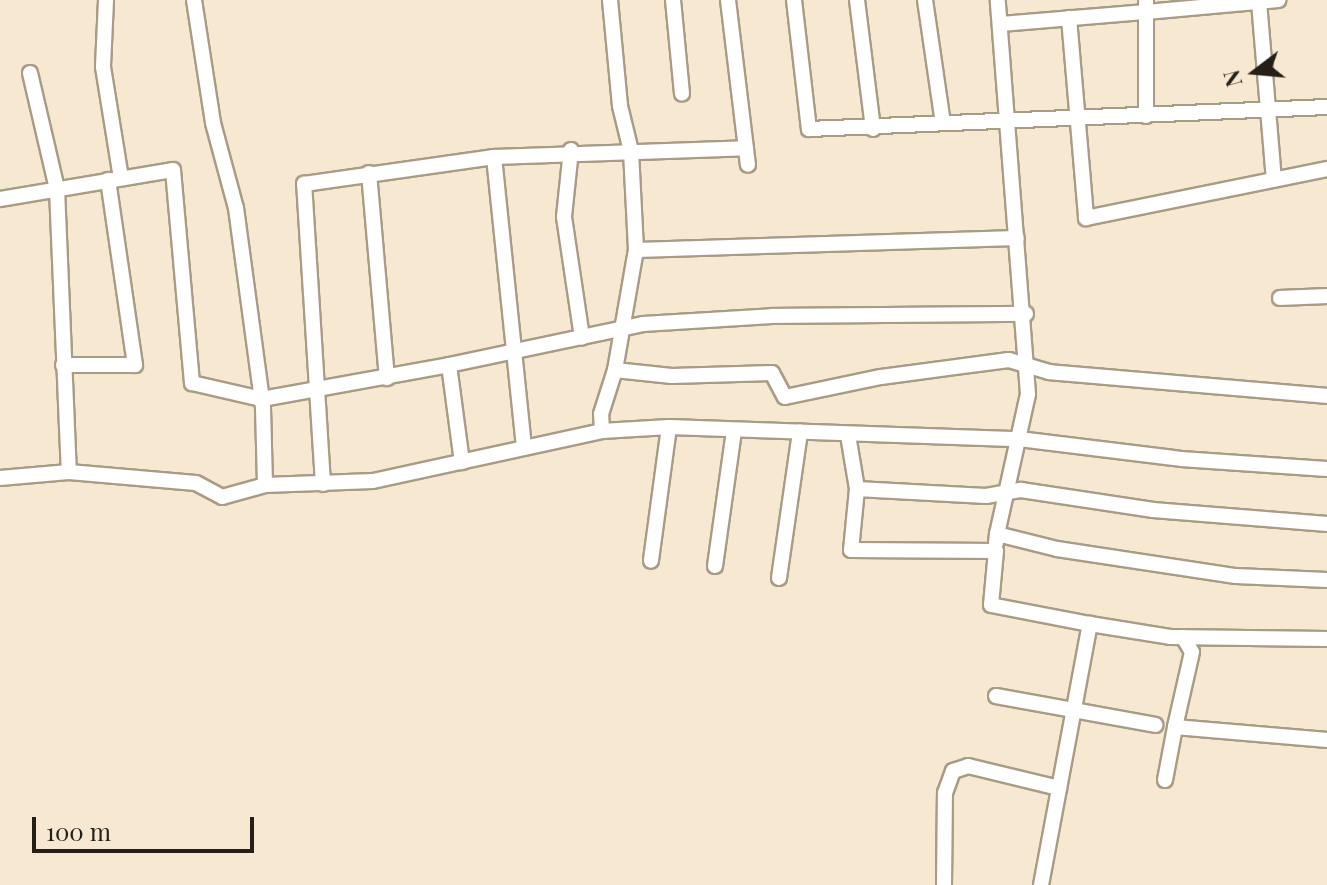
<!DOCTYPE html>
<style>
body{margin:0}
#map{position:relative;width:1327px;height:885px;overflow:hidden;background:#f7e8d1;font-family:"Playfair Display",serif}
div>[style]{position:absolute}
.roads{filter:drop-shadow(2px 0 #a99c86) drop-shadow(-2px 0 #a99c86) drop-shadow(0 2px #a99c86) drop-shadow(0 -2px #a99c86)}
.street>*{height:14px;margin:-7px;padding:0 7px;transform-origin:7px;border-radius:7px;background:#fff}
span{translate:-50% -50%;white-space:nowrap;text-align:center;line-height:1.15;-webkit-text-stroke:6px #f7e8d1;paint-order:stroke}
.north{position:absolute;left:1215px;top:32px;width:80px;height:80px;-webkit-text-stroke:6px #f7e8d1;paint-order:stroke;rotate:254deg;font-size:22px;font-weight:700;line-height:32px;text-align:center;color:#241f17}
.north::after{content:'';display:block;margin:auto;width:28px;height:36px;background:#241f17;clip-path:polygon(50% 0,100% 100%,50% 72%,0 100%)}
.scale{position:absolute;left:32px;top:817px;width:222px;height:36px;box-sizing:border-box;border:4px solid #241f17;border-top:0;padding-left:10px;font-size:24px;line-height:28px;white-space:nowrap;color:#241f17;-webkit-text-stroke:6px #f7e8d1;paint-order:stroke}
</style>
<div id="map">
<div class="roads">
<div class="street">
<i style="left:106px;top:0;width:67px;rotate:92.6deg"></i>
<i style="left:103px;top:67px;width:112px;rotate:80.8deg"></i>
<i style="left:194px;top:0;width:124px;rotate:81.2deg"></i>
<i style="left:213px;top:123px;width:88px;rotate:74.9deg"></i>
<i style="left:236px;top:208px;width:202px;rotate:82.3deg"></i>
<i style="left:263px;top:408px;width:77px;rotate:88.5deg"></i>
<i style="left:610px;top:0;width:106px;rotate:84.6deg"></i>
<i style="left:620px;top:106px;width:46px;rotate:76.3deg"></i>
<i style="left:631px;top:151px;width:99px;rotate:87.1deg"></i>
<i style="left:636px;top:250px;width:381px;rotate:-1.8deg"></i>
<i style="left:673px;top:0;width:94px;rotate:84.5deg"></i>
<i style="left:728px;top:0;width:166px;rotate:83.1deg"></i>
<i style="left:794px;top:0;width:130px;rotate:83.4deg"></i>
<i style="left:809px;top:129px;width:518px;rotate:-2.43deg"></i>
<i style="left:857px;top:0;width:130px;rotate:82.9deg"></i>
<i style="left:925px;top:0;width:124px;rotate:81.7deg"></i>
<i style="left:1146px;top:0;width:12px;rotate:90deg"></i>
<i style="left:1146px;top:12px;width:133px;rotate:-5.2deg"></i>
<i style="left:1259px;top:2px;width:178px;rotate:85.2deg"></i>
<i style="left:1069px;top:18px;width:201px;rotate:85.1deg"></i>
<i style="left:1086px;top:218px;width:246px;rotate:-11.5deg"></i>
<i style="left:1002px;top:24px;width:144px;rotate:-4.8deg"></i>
<i style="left:1146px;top:12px;width:104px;rotate:90deg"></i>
<i style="left:30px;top:73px;width:119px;rotate:76.9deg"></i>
<i style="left:57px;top:189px;width:283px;rotate:87.6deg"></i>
<i style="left:571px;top:150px;width:67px;rotate:96deg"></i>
<i style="left:564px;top:217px;width:122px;rotate:81.5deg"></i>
<i style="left:494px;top:157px;width:292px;rotate:84.1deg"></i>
<i style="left:369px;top:173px;width:206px;rotate:85deg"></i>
<i style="left:0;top:199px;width:175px;rotate:-9.5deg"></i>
<i style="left:173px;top:170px;width:214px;rotate:84.9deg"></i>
<i style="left:192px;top:383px;width:72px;rotate:12.9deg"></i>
<i style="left:262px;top:399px;width:190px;rotate:-10.3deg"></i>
<i style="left:449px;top:365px;width:98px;rotate:82.4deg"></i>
<i style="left:1280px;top:298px;width:47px;rotate:-2.4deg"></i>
<i style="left:63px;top:365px;width:72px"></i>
<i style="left:135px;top:365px;width:187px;rotate:-98.3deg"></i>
<i style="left:449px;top:365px;width:198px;rotate:-11.9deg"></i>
<i style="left:643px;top:324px;width:129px;rotate:-3.5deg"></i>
<i style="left:772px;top:316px;width:254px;rotate:-0.5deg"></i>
<i style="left:615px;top:370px;width:57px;rotate:6deg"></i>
<i style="left:672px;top:376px;width:100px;rotate:-1.7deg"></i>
<i style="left:772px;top:373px;width:27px;rotate:62deg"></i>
<i style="left:785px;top:397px;width:98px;rotate:-11.8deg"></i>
<i style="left:881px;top:377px;width:129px;rotate:-7.6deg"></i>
<i style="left:1009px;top:360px;width:42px;rotate:16.7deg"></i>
<i style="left:1049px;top:372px;width:279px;rotate:4.9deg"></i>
<i style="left:669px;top:427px;width:350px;rotate:2deg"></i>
<i style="left:1019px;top:439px;width:163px;rotate:7deg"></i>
<i style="left:1181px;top:459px;width:146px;rotate:3.9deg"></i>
<i style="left:602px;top:431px;width:17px;rotate:-93deg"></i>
<i style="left:601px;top:414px;width:46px;rotate:-72.3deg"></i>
<i style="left:615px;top:370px;width:122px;rotate:-80.1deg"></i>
<i style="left:848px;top:435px;width:55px;rotate:80.5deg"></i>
<i style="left:857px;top:489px;width:61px;rotate:95.6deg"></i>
<i style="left:851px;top:550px;width:145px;rotate:0.4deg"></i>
<i style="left:996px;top:551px;width:54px;rotate:95.3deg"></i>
<i style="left:991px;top:605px;width:101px;rotate:10.9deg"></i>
<i style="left:1090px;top:624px;width:81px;rotate:9.2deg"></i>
<i style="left:1170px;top:637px;width:157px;rotate:0.7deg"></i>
<i style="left:0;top:478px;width:69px;rotate:-5deg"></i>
<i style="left:69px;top:472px;width:127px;rotate:5deg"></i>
<i style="left:196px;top:483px;width:30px;rotate:28deg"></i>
<i style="left:222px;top:497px;width:45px;rotate:-15.6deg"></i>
<i style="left:265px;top:485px;width:108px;rotate:-2.1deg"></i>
<i style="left:373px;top:481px;width:234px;rotate:-12.3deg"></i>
<i style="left:602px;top:431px;width:67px;rotate:-3.4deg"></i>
<i style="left:669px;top:427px;width:135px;rotate:97.7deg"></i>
<i style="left:323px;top:484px;width:301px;rotate:-93.6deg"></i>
<i style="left:304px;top:184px;width:192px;rotate:-8.1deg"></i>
<i style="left:494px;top:157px;width:252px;rotate:-2deg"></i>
<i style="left:857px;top:489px;width:129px;rotate:3.1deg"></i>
<i style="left:986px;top:496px;width:36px;rotate:-10deg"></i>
<i style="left:1021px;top:490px;width:134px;rotate:8.6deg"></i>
<i style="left:1153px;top:510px;width:175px;rotate:4.6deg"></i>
<i style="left:997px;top:534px;width:143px;rotate:-77.5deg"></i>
<i style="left:1028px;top:394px;width:395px;rotate:-94.4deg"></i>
<i style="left:996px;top:543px;width:9px;rotate:-84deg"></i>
<i style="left:997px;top:534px;width:62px;rotate:14deg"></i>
<i style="left:1057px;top:549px;width:181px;rotate:8.6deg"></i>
<i style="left:1236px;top:576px;width:91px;rotate:2.5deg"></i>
<i style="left:715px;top:566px;width:136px;rotate:-82deg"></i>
<i style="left:779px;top:578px;width:148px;rotate:-81.8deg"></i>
<i style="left:1183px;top:637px;width:17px;rotate:59deg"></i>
<i style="left:1192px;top:652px;width:77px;rotate:102.8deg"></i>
<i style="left:1175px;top:727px;width:153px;rotate:4.9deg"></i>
<i style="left:996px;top:696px;width:162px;rotate:10.3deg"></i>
<i style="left:1165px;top:780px;width:54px;rotate:-79.3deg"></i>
<i style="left:944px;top:885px;width:92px;rotate:-89.4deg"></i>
<i style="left:945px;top:793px;width:23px;rotate:-70deg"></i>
<i style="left:953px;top:771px;width:16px;rotate:-18deg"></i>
<i style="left:968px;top:766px;width:94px;rotate:13.6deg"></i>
<i style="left:1041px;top:885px;width:266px;rotate:-79.4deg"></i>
</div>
</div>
<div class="north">N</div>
<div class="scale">100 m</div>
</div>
